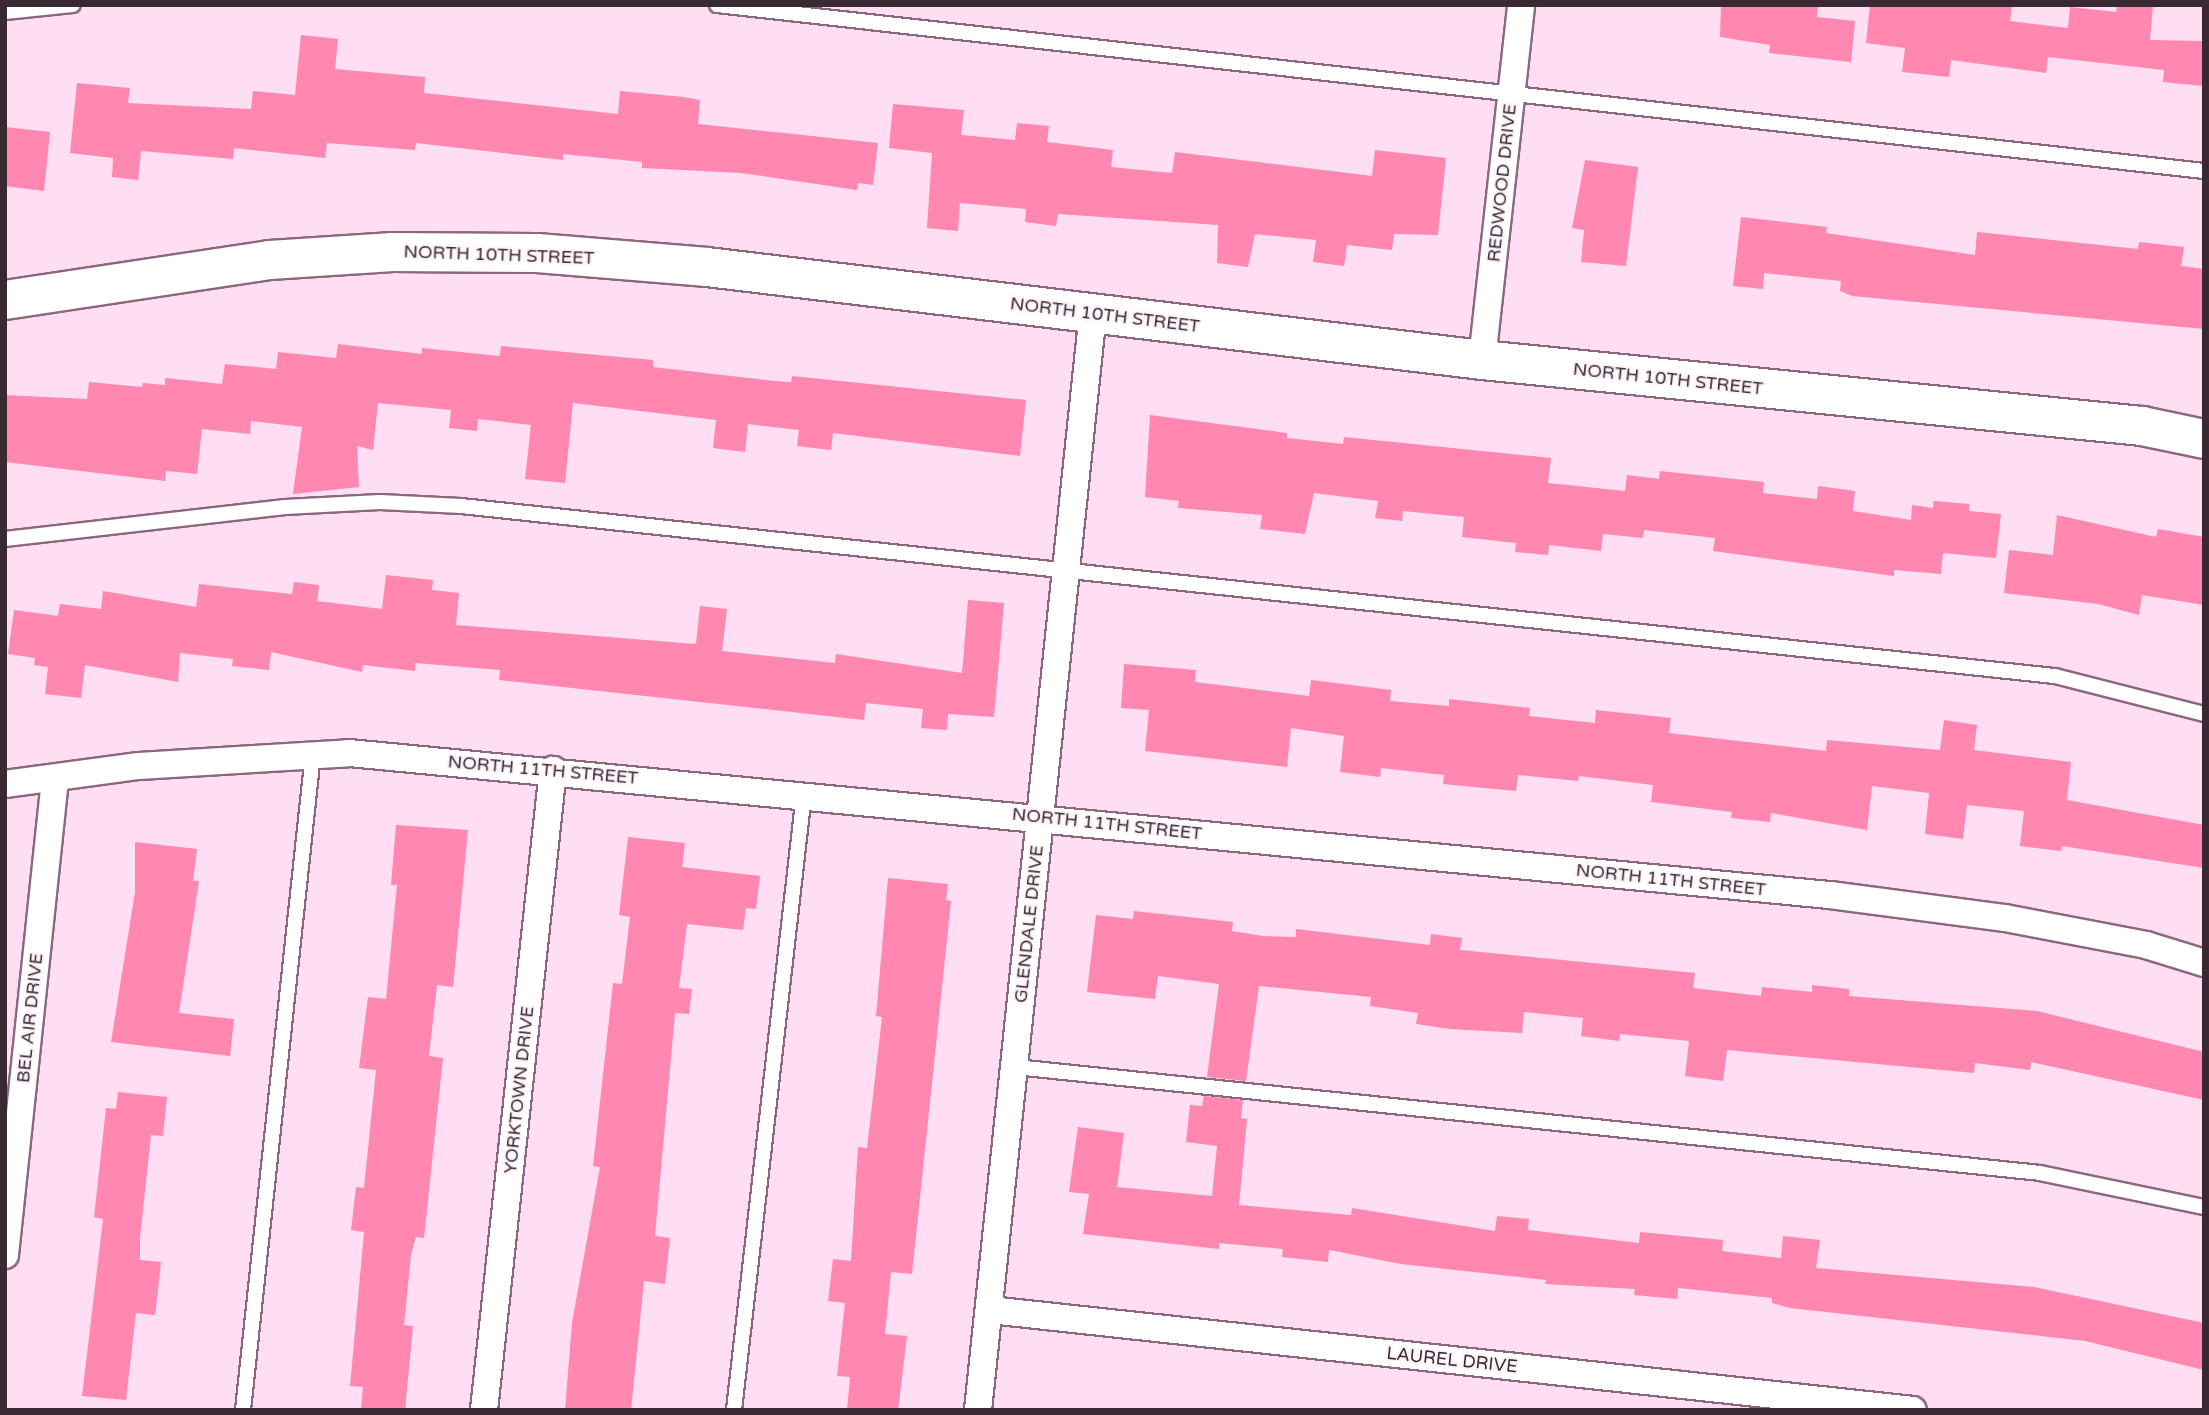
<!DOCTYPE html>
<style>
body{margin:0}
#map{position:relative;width:2209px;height:1415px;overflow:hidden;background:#ffdef3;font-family:"Varela Round",sans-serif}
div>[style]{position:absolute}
.building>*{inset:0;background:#ff87b0}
.roads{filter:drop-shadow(2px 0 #8b687f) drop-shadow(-2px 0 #8b687f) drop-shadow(0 2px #8b687f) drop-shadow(0 -2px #8b687f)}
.lane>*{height:14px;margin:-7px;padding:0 7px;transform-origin:7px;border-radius:7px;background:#fff}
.street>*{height:26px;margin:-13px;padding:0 13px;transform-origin:13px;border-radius:13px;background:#fff}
.secondary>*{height:38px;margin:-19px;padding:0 19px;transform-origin:19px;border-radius:19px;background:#fff}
span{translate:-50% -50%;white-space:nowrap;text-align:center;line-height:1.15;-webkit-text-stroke:5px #fcf4f9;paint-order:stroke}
.street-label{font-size:18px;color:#392933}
.frame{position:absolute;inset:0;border:7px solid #392933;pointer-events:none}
</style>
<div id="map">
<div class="building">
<i style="clip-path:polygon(1721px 5px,1818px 5px,1817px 17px,1855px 21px,1851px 62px,1769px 53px,1770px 45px,1720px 37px)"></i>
<i style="clip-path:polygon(1870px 5px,2012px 5px,2010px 21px,2068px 28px,2070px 7px,2116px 12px,2117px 5px,2153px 5px,2150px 40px,2204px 41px,2204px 86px,2163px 82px,2164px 70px,2048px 57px,2046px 73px,1951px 60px,1949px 77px,1902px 72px,1905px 48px,1866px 43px)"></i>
<i style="clip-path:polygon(301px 35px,338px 39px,335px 69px,425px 77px,424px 93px,618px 114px,620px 91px,683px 97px,700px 100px,698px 124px,878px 143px,873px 185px,858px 183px,857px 190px,741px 173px,642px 168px,642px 162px,563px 154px,563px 160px,416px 143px,415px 150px,327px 143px,325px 158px,234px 148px,233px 159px,141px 151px,138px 180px,112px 177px,113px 158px,70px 153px,77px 83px,130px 88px,128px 103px,251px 109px,253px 91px,295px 95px)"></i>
<i style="clip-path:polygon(893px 104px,964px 110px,961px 135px,1015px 140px,1017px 123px,1049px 126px,1047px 142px,1113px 150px,1111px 167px,1172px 173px,1175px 152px,1372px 176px,1375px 150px,1446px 158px,1438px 235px,1394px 234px,1392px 250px,1347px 245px,1344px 266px,1313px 262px,1316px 240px,1255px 234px,1248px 267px,1217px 263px,1218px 225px,1058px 214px,1056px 226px,1025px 222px,1026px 209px,960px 203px,958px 231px,927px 228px,932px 153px,889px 148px)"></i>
<i style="clip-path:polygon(5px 127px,50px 132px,44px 191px,5px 186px)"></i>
<i style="clip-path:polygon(1585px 160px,1638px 167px,1626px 266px,1581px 262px,1584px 230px,1572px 228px)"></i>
<i style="clip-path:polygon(1741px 217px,1827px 227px,1826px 233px,1975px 255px,1977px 232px,2138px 249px,2139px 242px,2184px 247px,2181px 266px,2204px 269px,2204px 329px,1852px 296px,1840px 291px,1841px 281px,1764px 273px,1763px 289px,1733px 286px)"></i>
<i style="clip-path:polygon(338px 344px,422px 354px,422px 348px,500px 356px,501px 346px,653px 360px,653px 367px,774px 381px,791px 382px,792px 376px,1026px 400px,1020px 456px,833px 433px,831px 450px,797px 446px,799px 430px,748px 424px,745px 452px,713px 448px,716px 420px,573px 403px,565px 483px,525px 479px,531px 425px,478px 419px,477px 431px,449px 428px,451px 410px,378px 403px,373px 450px,357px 446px,359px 487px,293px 494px,302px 427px,251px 421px,250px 434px,202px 429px,197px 474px,166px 471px,165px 481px,5px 462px,5px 395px,87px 399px,89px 382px,142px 387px,143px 383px,165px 385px,165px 378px,222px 384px,225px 364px,276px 369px,278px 352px,336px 358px)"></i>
<i style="clip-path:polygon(1150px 415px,1287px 433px,1287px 438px,1343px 444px,1344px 437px,1551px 458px,1548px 483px,1625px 491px,1627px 475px,1659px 479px,1660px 471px,1764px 482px,1763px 493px,1817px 499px,1818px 486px,1855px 491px,1853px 511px,1911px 520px,1912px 505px,1933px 508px,1934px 501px,1969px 504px,1969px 511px,2001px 514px,1996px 558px,1943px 553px,1941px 574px,1894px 570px,1894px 576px,1713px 551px,1715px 538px,1644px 530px,1643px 538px,1603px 534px,1601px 551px,1549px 545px,1548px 555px,1515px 552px,1516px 543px,1462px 537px,1464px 517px,1403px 511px,1402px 521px,1375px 518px,1378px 501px,1314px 493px,1305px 534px,1260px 529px,1262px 515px,1178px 508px,1179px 501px,1145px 497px)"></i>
<i style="clip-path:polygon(2057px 515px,2156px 537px,2158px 529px,2204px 537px,2204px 605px,2142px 595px,2139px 615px,2098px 604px,2004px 593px,2009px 550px,2053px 555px)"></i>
<i style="clip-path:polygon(386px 575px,433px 580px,432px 590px,459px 593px,456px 625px,696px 644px,700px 606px,727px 609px,722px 651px,835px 663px,836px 654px,962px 673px,968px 600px,1004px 603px,994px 717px,948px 714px,947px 730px,921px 728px,923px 709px,866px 703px,864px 720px,499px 680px,500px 670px,415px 663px,415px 671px,363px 665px,362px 672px,271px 652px,269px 670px,232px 666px,233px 659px,180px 653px,178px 682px,85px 665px,81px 698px,45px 694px,48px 667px,34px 665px,35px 658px,8px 654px,14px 610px,58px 616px,60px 604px,101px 609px,103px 591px,196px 607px,199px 584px,292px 594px,294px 582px,319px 585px,317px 601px,382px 609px)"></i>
<i style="clip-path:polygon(1124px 664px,1196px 670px,1195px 682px,1309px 696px,1311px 680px,1391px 690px,1390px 701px,1449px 706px,1449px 699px,1530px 708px,1529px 716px,1595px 723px,1596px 710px,1671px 718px,1669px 733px,1826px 751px,1827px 740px,1940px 750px,1944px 720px,1977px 725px,1974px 750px,2071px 762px,2067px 800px,2204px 825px,2204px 868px,2062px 846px,2061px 851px,2020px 846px,2024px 811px,1967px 805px,1963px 839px,1925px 834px,1929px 793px,1872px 786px,1867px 830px,1771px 813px,1770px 822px,1731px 818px,1732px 812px,1651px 802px,1653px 785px,1579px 776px,1578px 781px,1518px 775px,1516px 791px,1443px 784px,1444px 775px,1381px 768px,1380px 777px,1340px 772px,1344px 736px,1291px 728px,1287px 767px,1145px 751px,1149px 710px,1121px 708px)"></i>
<i style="clip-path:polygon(396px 825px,468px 830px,453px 987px,437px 985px,429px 1056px,443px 1058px,424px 1238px,416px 1237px,411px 1255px,404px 1325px,413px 1326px,405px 1410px,361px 1410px,363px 1387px,350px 1386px,364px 1232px,351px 1230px,356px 1187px,364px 1188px,376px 1070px,359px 1068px,368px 997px,386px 999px,397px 885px,391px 885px)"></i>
<i style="clip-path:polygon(628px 837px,685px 843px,682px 867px,760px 876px,756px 909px,746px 908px,743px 930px,687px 924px,679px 988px,692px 989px,689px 1014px,675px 1013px,655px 1236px,670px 1238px,665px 1284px,644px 1281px,631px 1410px,565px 1410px,572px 1323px,600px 1167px,593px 1166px,613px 983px,622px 984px,630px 917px,619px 915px)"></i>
<i style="clip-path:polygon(135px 842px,197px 849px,193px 881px,199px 881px,179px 1013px,234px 1019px,230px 1056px,111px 1042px,135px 892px)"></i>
<i style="clip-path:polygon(888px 878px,948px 884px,946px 900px,951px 901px,912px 1274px,891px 1272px,885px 1334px,907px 1336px,898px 1410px,847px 1410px,850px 1377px,837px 1376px,845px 1303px,828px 1301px,833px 1259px,851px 1261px,858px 1147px,867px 1148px,882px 1017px,876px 1016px)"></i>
<i style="clip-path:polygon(1134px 911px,1233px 922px,1232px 931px,1263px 936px,1296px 937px,1296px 929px,1430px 945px,1431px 934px,1462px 938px,1460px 950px,1695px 973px,1693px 988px,1761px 996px,1762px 987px,1812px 992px,1812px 985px,1849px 989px,1849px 996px,2037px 1011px,2204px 1052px,2204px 1100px,2031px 1062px,2030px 1070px,1975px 1063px,1974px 1073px,1727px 1050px,1723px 1081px,1685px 1076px,1689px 1041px,1620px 1034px,1619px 1041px,1581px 1036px,1583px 1018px,1524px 1012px,1522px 1033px,1450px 1029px,1416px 1024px,1418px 1013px,1370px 1006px,1371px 997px,1259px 986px,1246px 1081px,1207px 1077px,1219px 984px,1158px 976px,1155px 999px,1087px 992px,1096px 915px,1133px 919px)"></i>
<i style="clip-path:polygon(118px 1092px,167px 1097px,163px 1136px,151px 1135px,140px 1238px,140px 1260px,161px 1262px,156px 1308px,155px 1315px,136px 1313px,126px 1400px,82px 1396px,103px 1219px,94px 1217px,106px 1108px,116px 1109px)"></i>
<i style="clip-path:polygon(1204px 1096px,1243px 1100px,1241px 1118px,1247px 1119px,1239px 1205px,1351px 1215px,1352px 1208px,1495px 1231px,1497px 1216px,1529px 1219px,1528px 1230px,1639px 1243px,1640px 1232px,1723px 1240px,1722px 1251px,1781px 1258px,1783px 1236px,1820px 1240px,1816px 1268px,2034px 1287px,2204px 1323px,2204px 1370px,2085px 1341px,1790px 1308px,1772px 1303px,1772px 1298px,1678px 1288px,1677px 1299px,1634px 1295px,1635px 1289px,1545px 1284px,1546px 1280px,1401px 1264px,1329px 1250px,1328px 1262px,1282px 1257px,1283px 1249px,1219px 1243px,1219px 1249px,1083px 1234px,1089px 1194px,1069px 1192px,1078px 1127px,1124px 1133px,1117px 1187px,1212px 1196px,1217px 1146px,1186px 1142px,1190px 1105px,1202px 1106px)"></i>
</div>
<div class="roads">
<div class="lane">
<i style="left:717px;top:5px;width:1496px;rotate:6.37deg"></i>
<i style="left:5px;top:12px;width:68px;rotate:-5.9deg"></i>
<i style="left:5px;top:539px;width:282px;rotate:-6.5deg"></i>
<i style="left:285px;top:507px;width:95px;rotate:-3deg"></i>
<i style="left:380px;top:502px;width:81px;rotate:2.8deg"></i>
<i style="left:461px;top:506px;width:1603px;rotate:6.09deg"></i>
<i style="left:2055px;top:676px;width:154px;rotate:14.3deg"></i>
<i style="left:1015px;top:1067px;width:1030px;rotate:5.9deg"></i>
<i style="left:2040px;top:1173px;width:167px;rotate:11.7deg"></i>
<i style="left:243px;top:1410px;width:660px;rotate:-83.91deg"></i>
<i style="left:734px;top:1410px;width:620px;rotate:-83.52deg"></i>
</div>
<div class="street">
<i style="left:1482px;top:360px;width:357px;rotate:-83.7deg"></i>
<i style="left:5px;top:784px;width:135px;rotate:-7.7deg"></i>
<i style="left:139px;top:766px;width:210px;rotate:-3.5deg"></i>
<i style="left:349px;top:753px;width:1488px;rotate:5.48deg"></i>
<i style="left:1830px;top:895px;width:177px;rotate:7.5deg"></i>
<i style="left:2005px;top:918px;width:144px;rotate:10.8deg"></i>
<i style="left:2146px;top:945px;width:61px;rotate:17.2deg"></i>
<i style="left:5px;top:1255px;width:478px;rotate:-84deg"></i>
<i style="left:990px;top:1310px;width:928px;rotate:6.18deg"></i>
<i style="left:484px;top:1410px;width:644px;rotate:-83.85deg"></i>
<i style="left:978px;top:1410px;width:1103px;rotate:-84.02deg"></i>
</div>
<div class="secondary">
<i style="left:5px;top:300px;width:268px;rotate:-8.6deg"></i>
<i style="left:270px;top:260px;width:123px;rotate:-3.7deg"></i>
<i style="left:393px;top:252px;width:144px;rotate:0.4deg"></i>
<i style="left:537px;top:253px;width:171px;rotate:4.7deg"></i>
<i style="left:707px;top:267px;width:781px;rotate:6.84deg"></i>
<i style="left:1482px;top:360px;width:663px;rotate:5.71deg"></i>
<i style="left:2142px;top:426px;width:63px;rotate:11.8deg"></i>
</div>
</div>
<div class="street-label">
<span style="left:1502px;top:183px;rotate:-84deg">REDWOOD DRIVE</span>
<span style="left:499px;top:255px;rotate:2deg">NORTH 10TH STREET</span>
<span style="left:1105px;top:315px;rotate:7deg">NORTH 10TH STREET</span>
<span style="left:1668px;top:379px;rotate:6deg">NORTH 10TH STREET</span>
<span style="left:543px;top:770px;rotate:5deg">NORTH 11TH STREET</span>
<span style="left:1107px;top:824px;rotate:6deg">NORTH 11TH STREET</span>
<span style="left:1671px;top:880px;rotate:6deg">NORTH 11TH STREET</span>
<span style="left:1029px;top:924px;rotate:-84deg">GLENDALE DRIVE</span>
<span style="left:30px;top:1018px;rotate:-84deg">BEL AIR DRIVE</span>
<span style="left:519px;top:1090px;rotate:-84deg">YORKTOWN DRIVE</span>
<span style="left:1452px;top:1360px;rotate:6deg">LAUREL DRIVE</span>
</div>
<div class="frame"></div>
</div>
